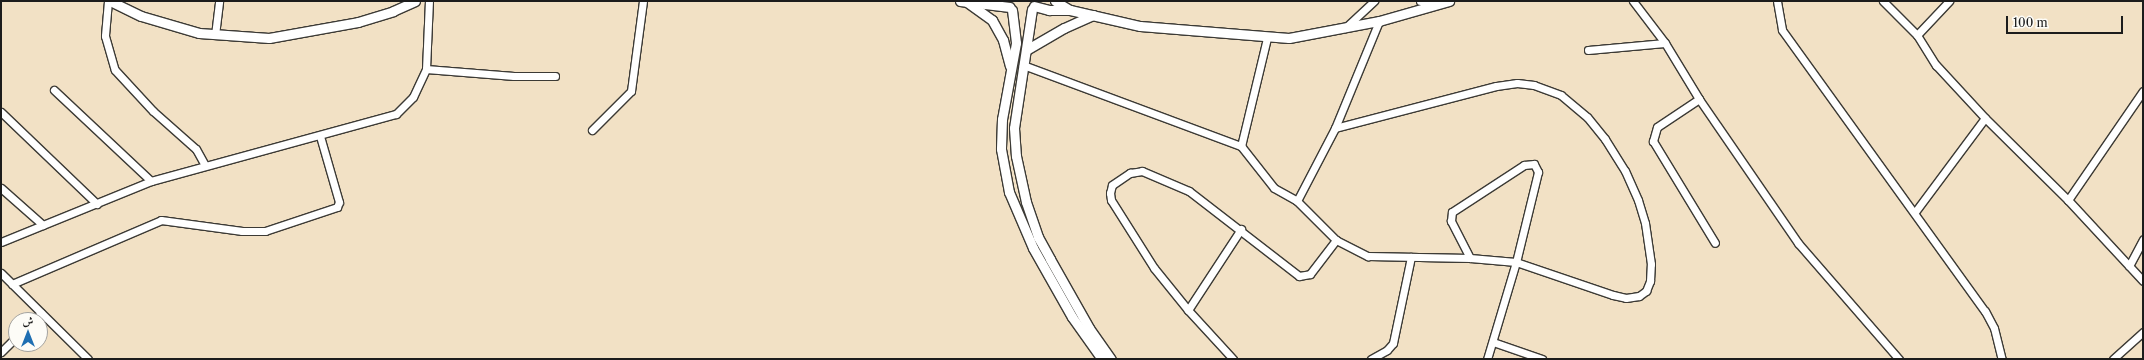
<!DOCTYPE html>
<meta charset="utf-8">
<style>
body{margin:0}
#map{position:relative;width:2144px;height:360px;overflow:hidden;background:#f2e1c5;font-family:"Libre Caslon Text",Amiri,serif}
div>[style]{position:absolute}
.roads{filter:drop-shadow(1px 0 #3c3a35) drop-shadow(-1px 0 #3c3a35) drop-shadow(0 1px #3c3a35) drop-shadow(0 -1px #3c3a35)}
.minor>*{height:7px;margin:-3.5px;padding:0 3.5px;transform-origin:3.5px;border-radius:3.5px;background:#fff}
.tertiary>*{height:9px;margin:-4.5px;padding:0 4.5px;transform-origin:4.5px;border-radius:4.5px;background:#fff}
span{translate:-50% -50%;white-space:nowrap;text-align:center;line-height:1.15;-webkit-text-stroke:3px #fdfcf7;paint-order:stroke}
.frame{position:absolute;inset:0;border:2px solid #1c1c1c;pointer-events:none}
.north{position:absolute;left:8px;top:312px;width:40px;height:40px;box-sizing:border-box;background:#fdfcf7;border:1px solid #a3a29f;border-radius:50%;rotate:0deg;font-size:11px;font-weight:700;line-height:16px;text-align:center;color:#1c1c1c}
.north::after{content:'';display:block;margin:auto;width:14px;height:18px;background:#1f6fb2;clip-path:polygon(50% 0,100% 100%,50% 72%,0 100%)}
.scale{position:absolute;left:2006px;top:16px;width:117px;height:18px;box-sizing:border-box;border:2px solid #1c1c1c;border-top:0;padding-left:5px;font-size:12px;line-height:14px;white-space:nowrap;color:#1c1c1c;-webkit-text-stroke:3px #fdfcf7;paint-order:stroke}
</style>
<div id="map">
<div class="roads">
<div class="minor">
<i style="left:108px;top:1px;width:35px;rotate:95deg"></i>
<i style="left:105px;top:36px;width:35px;rotate:74deg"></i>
<i style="left:115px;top:70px;width:56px;rotate:47.2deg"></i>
<i style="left:153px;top:111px;width:57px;rotate:41.5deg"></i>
<i style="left:196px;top:149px;width:18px;rotate:61deg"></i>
<i style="left:1420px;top:1px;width:20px"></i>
<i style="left:1633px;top:1px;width:53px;rotate:52.7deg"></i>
<i style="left:1665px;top:43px;width:66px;rotate:58.7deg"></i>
<i style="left:1699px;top:99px;width:175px;rotate:55.5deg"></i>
<i style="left:1798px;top:243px;width:154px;rotate:49deg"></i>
<i style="left:1777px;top:1px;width:29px;rotate:80deg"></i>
<i style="left:1782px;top:30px;width:347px;rotate:54.2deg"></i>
<i style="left:1985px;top:311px;width:19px;rotate:62deg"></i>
<i style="left:1994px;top:328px;width:32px;rotate:76deg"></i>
<i style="left:1883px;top:1px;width:48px;rotate:45deg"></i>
<i style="left:1917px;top:35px;width:36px;rotate:58deg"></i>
<i style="left:1936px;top:65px;width:72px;rotate:47.2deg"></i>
<i style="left:1985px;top:118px;width:117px;rotate:44.7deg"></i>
<i style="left:2068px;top:200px;width:110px;rotate:47.2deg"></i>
<i style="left:1345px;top:28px;width:40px;rotate:-43deg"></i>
<i style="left:215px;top:35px;width:34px;rotate:-83deg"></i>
<i style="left:1917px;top:35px;width:47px;rotate:-46.7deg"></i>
<i style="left:1267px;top:38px;width:111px;rotate:103.5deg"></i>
<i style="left:1241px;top:146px;width:53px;rotate:51.8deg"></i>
<i style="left:1274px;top:188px;width:26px;rotate:29deg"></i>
<i style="left:1297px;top:201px;width:55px;rotate:45deg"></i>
<i style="left:1336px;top:240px;width:36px;rotate:27deg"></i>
<i style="left:1368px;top:256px;width:102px;rotate:1.1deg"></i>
<i style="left:1470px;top:258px;width:46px;rotate:5deg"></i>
<i style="left:1516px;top:262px;width:102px;rotate:18.8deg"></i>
<i style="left:1613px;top:295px;width:13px;rotate:13deg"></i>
<i style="left:1626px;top:298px;width:13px;rotate:-9deg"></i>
<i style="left:1639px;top:296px;width:9px;rotate:-36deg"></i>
<i style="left:1646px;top:291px;width:11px;rotate:-68deg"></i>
<i style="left:1650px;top:281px;width:17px;rotate:-87deg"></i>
<i style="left:1651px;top:264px;width:41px;rotate:-98.3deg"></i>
<i style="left:1645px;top:223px;width:24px;rotate:-107deg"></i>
<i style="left:1638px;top:200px;width:32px;rotate:-114deg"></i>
<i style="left:1625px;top:171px;width:38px;rotate:-122deg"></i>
<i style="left:1605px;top:139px;width:28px;rotate:-129deg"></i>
<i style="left:1587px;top:117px;width:34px;rotate:-140deg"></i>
<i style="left:1561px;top:95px;width:29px;rotate:-160deg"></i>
<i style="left:1534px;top:85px;width:17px;rotate:-173deg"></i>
<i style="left:1517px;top:83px;width:21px;rotate:172deg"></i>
<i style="left:1496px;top:86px;width:166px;rotate:165.4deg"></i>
<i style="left:1588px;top:50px;width:77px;rotate:-5.2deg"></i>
<i style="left:1023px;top:65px;width:233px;rotate:20.4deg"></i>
<i style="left:426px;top:69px;width:88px;rotate:4.5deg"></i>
<i style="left:514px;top:76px;width:41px"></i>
<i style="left:54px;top:90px;width:133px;rotate:43.2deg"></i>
<i style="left:1699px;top:99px;width:50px;rotate:146.3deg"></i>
<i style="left:1657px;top:127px;width:15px;rotate:106deg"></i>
<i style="left:1653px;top:141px;width:119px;rotate:58.7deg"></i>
<i style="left:1px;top:112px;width:133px;rotate:43.8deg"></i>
<i style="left:592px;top:130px;width:55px;rotate:-45deg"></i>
<i style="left:631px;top:91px;width:91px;rotate:-82.4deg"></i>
<i style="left:1px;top:188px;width:56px;rotate:41.4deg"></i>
<i style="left:2068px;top:200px;width:132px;rotate:-55.5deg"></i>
<i style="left:1297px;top:201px;width:82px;rotate:-62.5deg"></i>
<i style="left:1335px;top:128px;width:116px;rotate:-67.6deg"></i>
<i style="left:1915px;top:212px;width:117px;rotate:-53.3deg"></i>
<i style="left:1px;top:242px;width:162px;rotate:-22.1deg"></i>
<i style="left:151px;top:181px;width:254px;rotate:-15.3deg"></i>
<i style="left:396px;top:114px;width:24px;rotate:-45deg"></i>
<i style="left:413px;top:97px;width:31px;rotate:-65deg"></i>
<i style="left:426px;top:69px;width:68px;rotate:-87.5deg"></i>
<i style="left:1470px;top:258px;width:42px;rotate:-117.2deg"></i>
<i style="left:1451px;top:221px;width:9px;rotate:-84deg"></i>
<i style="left:1452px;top:212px;width:86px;rotate:-33.1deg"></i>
<i style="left:1524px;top:165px;width:10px;rotate:-6deg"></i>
<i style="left:1534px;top:164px;width:9px;rotate:63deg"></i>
<i style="left:1538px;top:172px;width:93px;rotate:103.7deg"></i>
<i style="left:1516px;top:262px;width:101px;rotate:106.6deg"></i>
<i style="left:2129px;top:266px;width:30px;rotate:-62deg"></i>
<i style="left:1px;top:273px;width:122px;rotate:44.7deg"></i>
<i style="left:12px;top:284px;width:162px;rotate:-23.2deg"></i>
<i style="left:161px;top:220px;width:82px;rotate:7.7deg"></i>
<i style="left:242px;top:231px;width:23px"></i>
<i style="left:265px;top:231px;width:76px;rotate:-18.4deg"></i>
<i style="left:337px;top:207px;width:5px;rotate:-68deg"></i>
<i style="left:339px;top:202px;width:69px;rotate:-106.1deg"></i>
<i style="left:1188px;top:310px;width:97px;rotate:-56.8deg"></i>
<i style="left:34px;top:320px;width:10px;rotate:-45deg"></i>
<i style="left:1493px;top:342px;width:52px;rotate:19.1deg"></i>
<i style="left:1px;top:352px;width:21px;rotate:-45deg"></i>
<i style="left:1233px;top:359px;width:67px;rotate:-132.6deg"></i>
<i style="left:1188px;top:310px;width:54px;rotate:-129deg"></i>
<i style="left:1154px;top:268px;width:80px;rotate:-122.3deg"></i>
<i style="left:1111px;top:200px;width:7px;rotate:-98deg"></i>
<i style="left:1110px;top:193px;width:8px;rotate:-76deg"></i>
<i style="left:1112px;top:185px;width:22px;rotate:-34deg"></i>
<i style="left:1130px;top:173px;width:12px;rotate:-9deg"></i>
<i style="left:1142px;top:171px;width:51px;rotate:23.1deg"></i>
<i style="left:1189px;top:191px;width:139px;rotate:37.7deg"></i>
<i style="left:1299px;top:276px;width:11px;rotate:-10deg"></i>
<i style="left:1310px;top:274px;width:43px;rotate:-52.6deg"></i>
<i style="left:1371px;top:359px;width:18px;rotate:-29deg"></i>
<i style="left:1387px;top:350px;width:9px;rotate:-49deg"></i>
<i style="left:1393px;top:343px;width:88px;rotate:-78.2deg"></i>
<i style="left:2113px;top:359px;width:40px;rotate:-42deg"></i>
</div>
<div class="tertiary">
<i style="left:110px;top:1px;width:34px;rotate:26deg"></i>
<i style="left:141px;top:16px;width:60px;rotate:16.3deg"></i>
<i style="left:199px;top:33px;width:70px;rotate:4.1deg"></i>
<i style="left:269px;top:38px;width:90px;rotate:-10.2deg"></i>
<i style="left:358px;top:22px;width:37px;rotate:-17deg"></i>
<i style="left:393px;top:11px;width:24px;rotate:-24deg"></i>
<i style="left:960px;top:1px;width:50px;rotate:6.8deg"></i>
<i style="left:1055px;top:1px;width:17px;rotate:31deg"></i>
<i style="left:967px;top:2px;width:31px;rotate:36deg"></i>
<i style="left:992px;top:20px;width:23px;rotate:61deg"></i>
<i style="left:1003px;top:40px;width:27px;rotate:75deg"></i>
<i style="left:1034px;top:6px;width:16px;rotate:15deg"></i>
<i style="left:1049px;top:10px;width:21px"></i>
<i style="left:1070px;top:10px;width:72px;rotate:12.9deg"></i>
<i style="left:1140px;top:26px;width:149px;rotate:4.6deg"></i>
<i style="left:1289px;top:38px;width:92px;rotate:-10.7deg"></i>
<i style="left:1379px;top:21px;width:73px;rotate:-15.9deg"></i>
<i style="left:1032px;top:9px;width:120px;rotate:98.6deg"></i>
<i style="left:1014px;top:128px;width:28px;rotate:86deg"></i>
<i style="left:1016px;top:156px;width:47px;rotate:77.7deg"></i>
<i style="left:1026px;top:202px;width:37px;rotate:71deg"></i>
<i style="left:1038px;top:237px;width:25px;rotate:61deg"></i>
<i style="left:1050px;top:259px;width:79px;rotate:60.5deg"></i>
<i style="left:1089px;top:328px;width:38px;rotate:55deg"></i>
<i style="left:1012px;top:10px;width:33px;rotate:83deg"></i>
<i style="left:1016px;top:43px;width:77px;rotate:100.4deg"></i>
<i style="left:1002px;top:119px;width:30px;rotate:92deg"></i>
<i style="left:1001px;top:149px;width:44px;rotate:79.5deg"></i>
<i style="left:1009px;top:192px;width:61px;rotate:66.8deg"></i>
<i style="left:1033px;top:248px;width:79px;rotate:60.5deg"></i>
<i style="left:1072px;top:317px;width:52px;rotate:54.5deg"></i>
<i style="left:1026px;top:50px;width:44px;rotate:-30.1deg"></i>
<i style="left:1064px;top:28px;width:32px;rotate:-24deg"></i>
</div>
</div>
<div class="frame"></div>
<div class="north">ش</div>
<div class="scale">100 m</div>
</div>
